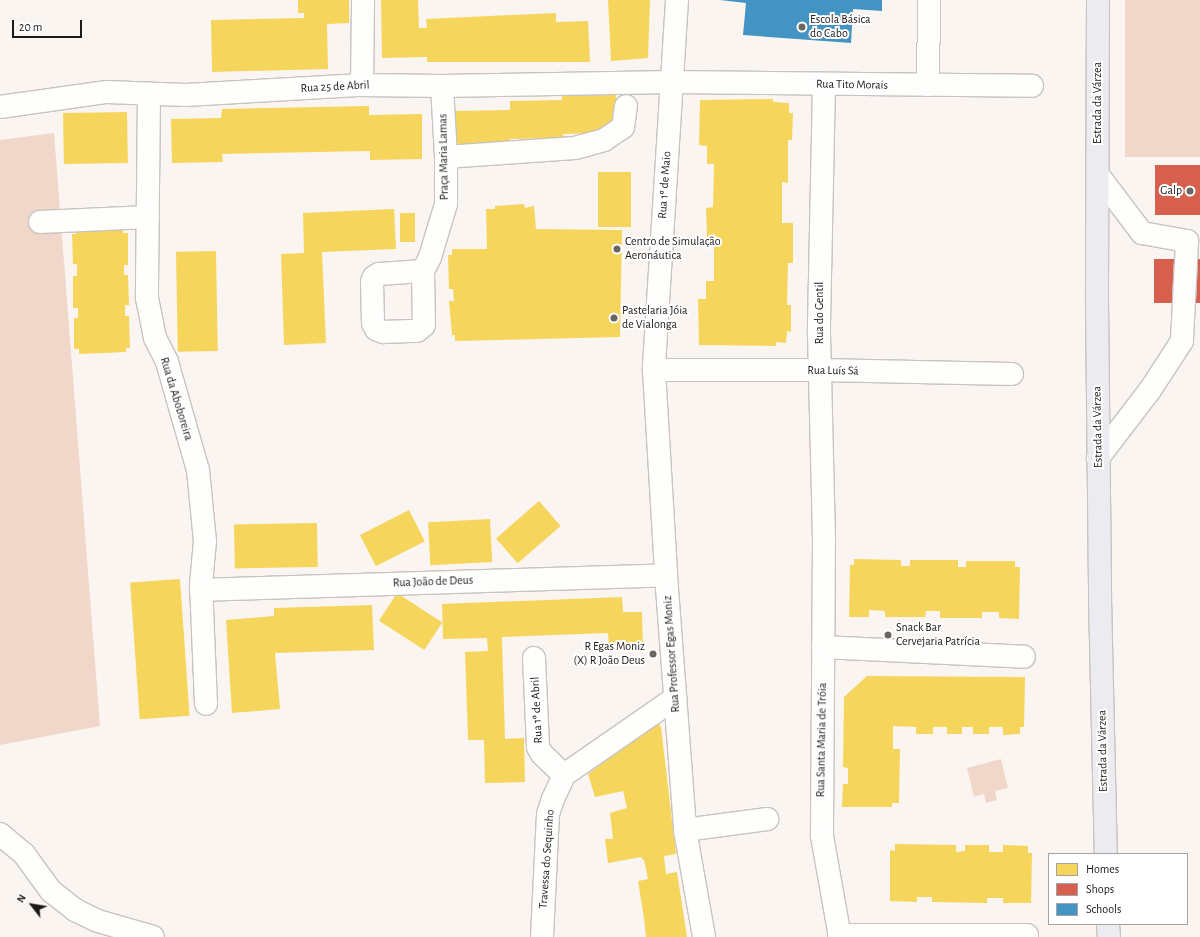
<!DOCTYPE html>
<meta charset="utf-8">
<style>
body{margin:0}
#map{position:relative;width:1200px;height:937px;overflow:hidden;background:#fbf5f2;font-family:"Alegreya Sans",sans-serif}
div>[style]{position:absolute}
.green>*{inset:0;background:#f1d7c9;transform-origin:0 0}
.homes>*{inset:0;background:#f6d55c;transform-origin:0 0}
.shops>*{inset:0;background:#d6604d;transform-origin:0 0}
.schools>*{inset:0;background:#4393c3}
.roads{filter:drop-shadow(1px 0 #c8c3c0) drop-shadow(-1px 0 #c8c3c0) drop-shadow(0 1px #c8c3c0) drop-shadow(0 -1px #c8c3c0)}
.minor>*{height:22px;margin:-11px;padding:0 11px;transform-origin:11px;border-radius:11px;background:#fefefd}
.major>*{height:22px;margin:-11px;padding:0 11px;transform-origin:11px;border-radius:11px;background:#ececf0}
.dots>*{width:11px;height:11px;translate:-50% -50%;box-sizing:border-box;border:2px solid #fff;border-radius:50%}
span{translate:-50% -50%;white-space:nowrap;text-align:center;line-height:1.15;-webkit-text-stroke:4px #fff;paint-order:stroke}
.poi-label{font-size:12px;color:#1d1916}
.left{translate:0 -50%;text-align:left}
.right{translate:-100% -50%;text-align:right}
.street-label{font-size:12px;color:#1d1916}
.legend{position:absolute;left:1048px;top:853px;width:140px;height:72px;box-sizing:border-box;background:#fff;border:1px solid #a5a3a2;margin:0;padding:5px 7px;list-style:none;font-size:12px;color:#1d1916}
.legend li{display:flex;align-items:center;gap:8px;height:20px}
.legend b{width:20px;border:1px solid #a5a3a2}
.north{position:absolute;left:12px;top:885px;width:40px;height:40px;-webkit-text-stroke:3px #fff;paint-order:stroke;rotate:301deg;font-size:11px;font-weight:700;line-height:16px;text-align:center;color:#1d1916}
.north::after{content:'';display:block;margin:auto;width:14px;height:18px;background:#1d1916;clip-path:polygon(50% 0,100% 100%,50% 72%,0 100%)}
.scale{position:absolute;left:12px;top:20px;width:70px;height:18px;box-sizing:border-box;border:2px solid #1d1916;border-top:0;padding-left:5px;font-size:12px;line-height:14px;white-space:nowrap;color:#1d1916;-webkit-text-stroke:3px #fff;paint-order:stroke}
</style>
<div id="map">
<div class="green">
<i style="left:1125px;top:0;width:75px;height:157px"></i>
<i style="clip-path:polygon(54px 133px,100px 726px,0 745px,0 140px)"></i>
<i style="clip-path:polygon(1001px 759px,1008px 788px,995px 791px,997px 800px,986px 803px,984px 794px,974px 797px,967px 768px)"></i>
</div>
<div class="homes">
<i style="clip-path:polygon(298px 0,349px 0,349px 23px,327px 24px,328px 69px,212px 72px,211px 20px,304px 18px,304px 13px,298px 13px)"></i>
<i style="clip-path:polygon(381px 0,418px 0,419px 28px,427px 28px,426px 19px,556px 13px,556px 22px,588px 21px,590px 62px,427px 62px,427px 57px,382px 58px)"></i>
<i style="clip-path:polygon(608px 0,650px 0,648px 58px,611px 61px)"></i>
<i style="clip-path:polygon(616px 95px,616px 127px,602px 133px,563px 134px,564px 138px,510px 139px,510px 148px,453px 147px,452px 125px,456px 125px,456px 111px,510px 110px,510px 101px,562px 100px,562px 96px)"></i>
<i style="clip-path:polygon(773px 99px,773px 102px,789px 103px,789px 113px,793px 113px,792px 140px,788px 140px,788px 183px,782px 182px,782px 223px,793px 223px,793px 263px,788px 263px,787px 305px,791px 305px,791px 332px,787px 331px,786px 343px,776px 342px,776px 346px,699px 345px,698px 299px,706px 299px,706px 281px,714px 281px,714px 237px,707px 237px,706px 208px,713px 207px,714px 164px,707px 164px,707px 146px,699px 145px,700px 100px)"></i>
<i style="clip-path:polygon(369px 106px,369px 115px,422px 114px,422px 159px,370px 160px,370px 151px,222px 154px,223px 162px,172px 163px,171px 119px,221px 118px,222px 109px)"></i>
<i style="left:127px;top:112px;width:51px;height:64px;rotate:89deg"></i>
<i style="left:598px;top:172px;width:33px;height:55px"></i>
<i style="clip-path:polygon(524px 204px,525px 208px,534px 206px,536px 229px,622px 230px,620px 337px,455px 341px,455px 335px,452px 335px,449px 301px,454px 301px,453px 289px,449px 289px,448px 255px,452px 255px,452px 249px,487px 249px,486px 209px,495px 209px,495px 206px)"></i>
<i style="clip-path:polygon(394px 209px,396px 249px,322px 252px,326px 343px,284px 345px,281px 254px,304px 253px,303px 213px)"></i>
<i style="left:400px;top:213px;width:15px;height:29px"></i>
<i style="clip-path:polygon(123px 227px,123px 233px,128px 233px,128px 265px,124px 265px,124px 275px,128px 275px,129px 305px,125px 305px,125px 316px,129px 316px,130px 348px,126px 348px,126px 352px,79px 354px,79px 349px,74px 349px,74px 318px,78px 318px,78px 308px,73px 308px,73px 276px,77px 276px,77px 264px,73px 264px,72px 234px,76px 234px,76px 228px)"></i>
<i style="left:216px;top:251px;width:100px;height:40px;rotate:89deg"></i>
<i style="left:539px;top:501px;width:33px;height:57px;rotate:49deg"></i>
<i style="left:409px;top:510px;width:35px;height:55px;rotate:63deg"></i>
<i style="left:490px;top:519px;width:43px;height:62px;rotate:87deg"></i>
<i style="left:317px;top:523px;width:44px;height:83px;rotate:89deg"></i>
<i style="clip-path:polygon(854px 559px,901px 560px,901px 566px,910px 566px,910px 560px,958px 560px,958px 567px,966px 567px,966px 561px,1015px 561px,1015px 567px,1020px 567px,1019px 619px,999px 618px,999px 612px,982px 612px,982px 618px,940px 618px,940px 611px,926px 611px,925px 617px,885px 617px,885px 611px,869px 610px,869px 617px,849px 617px,850px 565px,854px 565px)"></i>
<i style="left:180px;top:579px;width:137px;height:50px;rotate:86deg"></i>
<i style="left:397px;top:593px;width:54px;height:33px;rotate:33deg"></i>
<i style="clip-path:polygon(622px 597px,623px 612px,642px 612px,643px 648px,609px 649px,608px 633px,502px 637px,505px 739px,524px 738px,525px 782px,485px 783px,484px 740px,468px 740px,465px 652px,488px 651px,487px 638px,443px 639px,442px 604px)"></i>
<i style="clip-path:polygon(372px 605px,374px 650px,275px 653px,280px 709px,232px 713px,226px 620px,274px 616px,274px 608px)"></i>
<i style="clip-path:polygon(867px 676px,1025px 677px,1024px 727px,1020px 727px,1020px 734px,1003px 735px,1003px 727px,989px 727px,989px 734px,973px 734px,973px 727px,962px 727px,962px 734px,947px 734px,947px 727px,933px 727px,933px 734px,916px 734px,916px 727px,893px 726px,893px 749px,900px 749px,899px 803px,892px 803px,892px 807px,842px 807px,843px 784px,848px 784px,848px 768px,843px 767px,844px 697px)"></i>
<i style="clip-path:polygon(658px 723px,661px 727px,676px 854px,664px 856px,666px 874px,677px 872px,687px 937px,646px 937px,644px 918px,638px 881px,648px 879px,644px 860px,643px 860px,641px 857px,608px 863px,605px 839px,613px 839px,610px 813px,627px 808px,623px 791px,595px 797px,588px 774px)"></i>
<i style="clip-path:polygon(895px 844px,956px 845px,956px 852px,965px 851px,965px 845px,989px 845px,989px 852px,1003px 852px,1003px 845px,1028px 846px,1028px 853px,1032px 853px,1031px 903px,1003px 903px,1003px 898px,987px 898px,987px 903px,932px 902px,932px 897px,917px 897px,917px 902px,890px 901px,890px 850px,895px 851px)"></i>
</div>
<div class="shops">
<i style="left:1155px;top:165px;width:45px;height:50px"></i>
<i style="left:1154px;top:259px;width:46px;height:44px"></i>
</div>
<div class="schools">
<i style="clip-path:polygon(720px 0,882px 0,882px 11px,853px 9px,851px 43px,743px 35px,746px 3px)"></i>
</div>
<div class="roads">
<div class="minor">
<i style="left:677px;top:0;width:371px;rotate:93.6deg"></i>
<i style="left:654px;top:370px;width:205px;rotate:86.6deg"></i>
<i style="left:666px;top:575px;width:256px;rotate:85.7deg"></i>
<i style="left:685px;top:830px;width:109px;rotate:79.9deg"></i>
<i style="left:362px;top:85px;width:85px;rotate:-89.3deg"></i>
<i style="left:824px;top:85px;width:249px;rotate:91.2deg"></i>
<i style="left:819px;top:334px;width:207px;rotate:88.6deg"></i>
<i style="left:824px;top:541px;width:295px;rotate:90.4deg"></i>
<i style="left:822px;top:836px;width:103px;rotate:79.9deg"></i>
<i style="left:928px;top:85px;width:85px;rotate:-89.3deg"></i>
<i style="left:149px;top:94px;width:204px;rotate:90.6deg"></i>
<i style="left:147px;top:298px;width:41px;rotate:78.7deg"></i>
<i style="left:155px;top:338px;width:27px;rotate:63deg"></i>
<i style="left:167px;top:362px;width:112px;rotate:74deg"></i>
<i style="left:198px;top:470px;width:71px;rotate:84.4deg"></i>
<i style="left:205px;top:541px;width:43px;rotate:95.3deg"></i>
<i style="left:201px;top:584px;width:120px;rotate:87.6deg"></i>
<i style="left:0;top:107px;width:108px;rotate:-8deg"></i>
<i style="left:107px;top:92px;width:79px;rotate:2.2deg"></i>
<i style="left:186px;top:95px;width:176px;rotate:-3.3deg"></i>
<i style="left:362px;top:85px;width:80px;rotate:0.7deg"></i>
<i style="left:442px;top:86px;width:230px;rotate:-1deg"></i>
<i style="left:672px;top:82px;width:360px;rotate:0.6deg"></i>
<i style="left:446px;top:157px;width:129px;rotate:-4deg"></i>
<i style="left:575px;top:148px;width:30px;rotate:-15deg"></i>
<i style="left:604px;top:140px;width:23px;rotate:-34deg"></i>
<i style="left:623px;top:127px;width:21px;rotate:-82deg"></i>
<i style="left:1098px;top:175px;width:73px;rotate:52.8deg"></i>
<i style="left:1142px;top:233px;width:46px;rotate:10.1deg"></i>
<i style="left:1187px;top:241px;width:100px;rotate:92.9deg"></i>
<i style="left:1182px;top:341px;width:59px;rotate:123.1deg"></i>
<i style="left:1150px;top:390px;width:86px;rotate:127.4deg"></i>
<i style="left:40px;top:222px;width:108px;rotate:-2.7deg"></i>
<i style="left:423px;top:271px;width:44px;rotate:176.1deg"></i>
<i style="left:379px;top:274px;width:6px;rotate:149deg"></i>
<i style="left:374px;top:277px;width:5px;rotate:112deg"></i>
<i style="left:372px;top:282px;width:41px;rotate:88.6deg"></i>
<i style="left:373px;top:323px;width:7px;rotate:63deg"></i>
<i style="left:376px;top:329px;width:8px;rotate:23deg"></i>
<i style="left:383px;top:332px;width:34px;rotate:-2deg"></i>
<i style="left:417px;top:331px;width:9px;rotate:-41deg"></i>
<i style="left:424px;top:325px;width:54px;rotate:-91.1deg"></i>
<i style="left:423px;top:271px;width:16px;rotate:-63deg"></i>
<i style="left:430px;top:257px;width:55px;rotate:-73.2deg"></i>
<i style="left:446px;top:204px;width:47px;rotate:-90deg"></i>
<i style="left:446px;top:157px;width:71px;rotate:-93.2deg"></i>
<i style="left:654px;top:370px;width:167px"></i>
<i style="left:821px;top:370px;width:191px;rotate:1.2deg"></i>
<i style="left:201px;top:590px;width:465px;rotate:-1.8deg"></i>
<i style="left:823px;top:647px;width:201px;rotate:2.8deg"></i>
<i style="left:534px;top:658px;width:89px;rotate:87.4deg"></i>
<i style="left:538px;top:747px;width:8px;rotate:60deg"></i>
<i style="left:542px;top:754px;width:30px;rotate:44deg"></i>
<i style="left:685px;top:830px;width:83px;rotate:-7.6deg"></i>
<i style="left:0;top:834px;width:31px;rotate:40deg"></i>
<i style="left:24px;top:854px;width:46px;rotate:53.9deg"></i>
<i style="left:51px;top:891px;width:31px;rotate:38deg"></i>
<i style="left:75px;top:910px;width:25px;rotate:26deg"></i>
<i style="left:98px;top:921px;width:57px;rotate:16.2deg"></i>
<i style="left:839px;top:935px;width:188px"></i>
<i style="left:542px;top:937px;width:123px;rotate:-87.2deg"></i>
<i style="left:548px;top:814px;width:16px;rotate:-72deg"></i>
<i style="left:553px;top:799px;width:26px;rotate:-65deg"></i>
<i style="left:564px;top:775px;width:135px;rotate:-34.7deg"></i>
</div>
<div class="major">
<i style="left:1098px;top:0;width:302px;rotate:90.2deg"></i>
<i style="left:1097px;top:302px;width:296px;rotate:89.4deg"></i>
<i style="left:1100px;top:598px;width:256px;rotate:88.7deg"></i>
<i style="left:1108px;top:924px;width:13px;rotate:86deg"></i>
</div>
</div>
<div class="dots">
<i style="left:802px;top:27px;background:#6b6663"></i>
<i style="left:1190px;top:191px;background:#6b6663"></i>
<i style="left:617px;top:249px;background:#6b6663"></i>
<i style="left:614px;top:318px;background:#6b6663"></i>
<i style="left:888px;top:635px;background:#6b6663"></i>
<i style="left:653px;top:654px;background:#6b6663"></i>
</div>
<div class="poi-label">
<span class="left" style="left:810px;top:27px">Escola Básica<br>do Cabo</span>
<span class="right" style="left:1182px;top:191px">Galp</span>
<span class="left" style="left:625px;top:249px">Centro de Simulação<br>Aeronáutica</span>
<span class="left" style="left:622px;top:318px">Pastelaria Jóia<br>de Vialonga</span>
<span class="left" style="left:896px;top:635px">Snack Bar<br>Cervejaria Patrícia</span>
<span class="right" style="left:645px;top:654px">R Egas Moniz<br>(X) R João Deus</span>
</div>
<div class="street-label">
<span style="left:852px;top:85px;rotate:1deg">Rua Tito Morais</span>
<span style="left:335px;top:87px;rotate:-3deg">Rua 25 de Abril</span>
<span style="left:1098px;top:103px;rotate:-90deg">Estrada da Várzea</span>
<span style="left:444px;top:157px;rotate:-91deg">Praça Maria Lamas</span>
<span style="left:665px;top:185px;rotate:-86deg">Rua 1º de Maio</span>
<span style="left:820px;top:313px;rotate:-90deg">Rua do Gentil</span>
<span style="left:833px;top:371px;rotate:1deg">Rua Luís Sá</span>
<span style="left:176px;top:399px;rotate:73deg">Rua da Aboboreira</span>
<span style="left:1098px;top:427px;rotate:-91deg">Estrada da Várzea</span>
<span style="left:433px;top:582px;rotate:-2deg">Rua João de Deus</span>
<span style="left:672px;top:654px;rotate:-94deg">Rua Professor Egas Moniz</span>
<span style="left:537px;top:710px;rotate:-93deg">Rua 1º de Abril</span>
<span style="left:822px;top:740px;rotate:-89deg">Rua Santa Maria de Tróia</span>
<span style="left:1103px;top:751px;rotate:-91deg">Estrada da Várzea</span>
<span style="left:547px;top:859px;rotate:-86deg">Travessa do Sequinho</span>
</div>
<ul class="legend">
<li><b style="height:11px;background:#f6d55c"></b>Homes</li>
<li><b style="height:11px;background:#d6604d"></b>Shops</li>
<li><b style="height:11px;background:#4393c3"></b>Schools</li>
</ul>
<div class="north">N</div>
<div class="scale">20 m</div>
</div>
